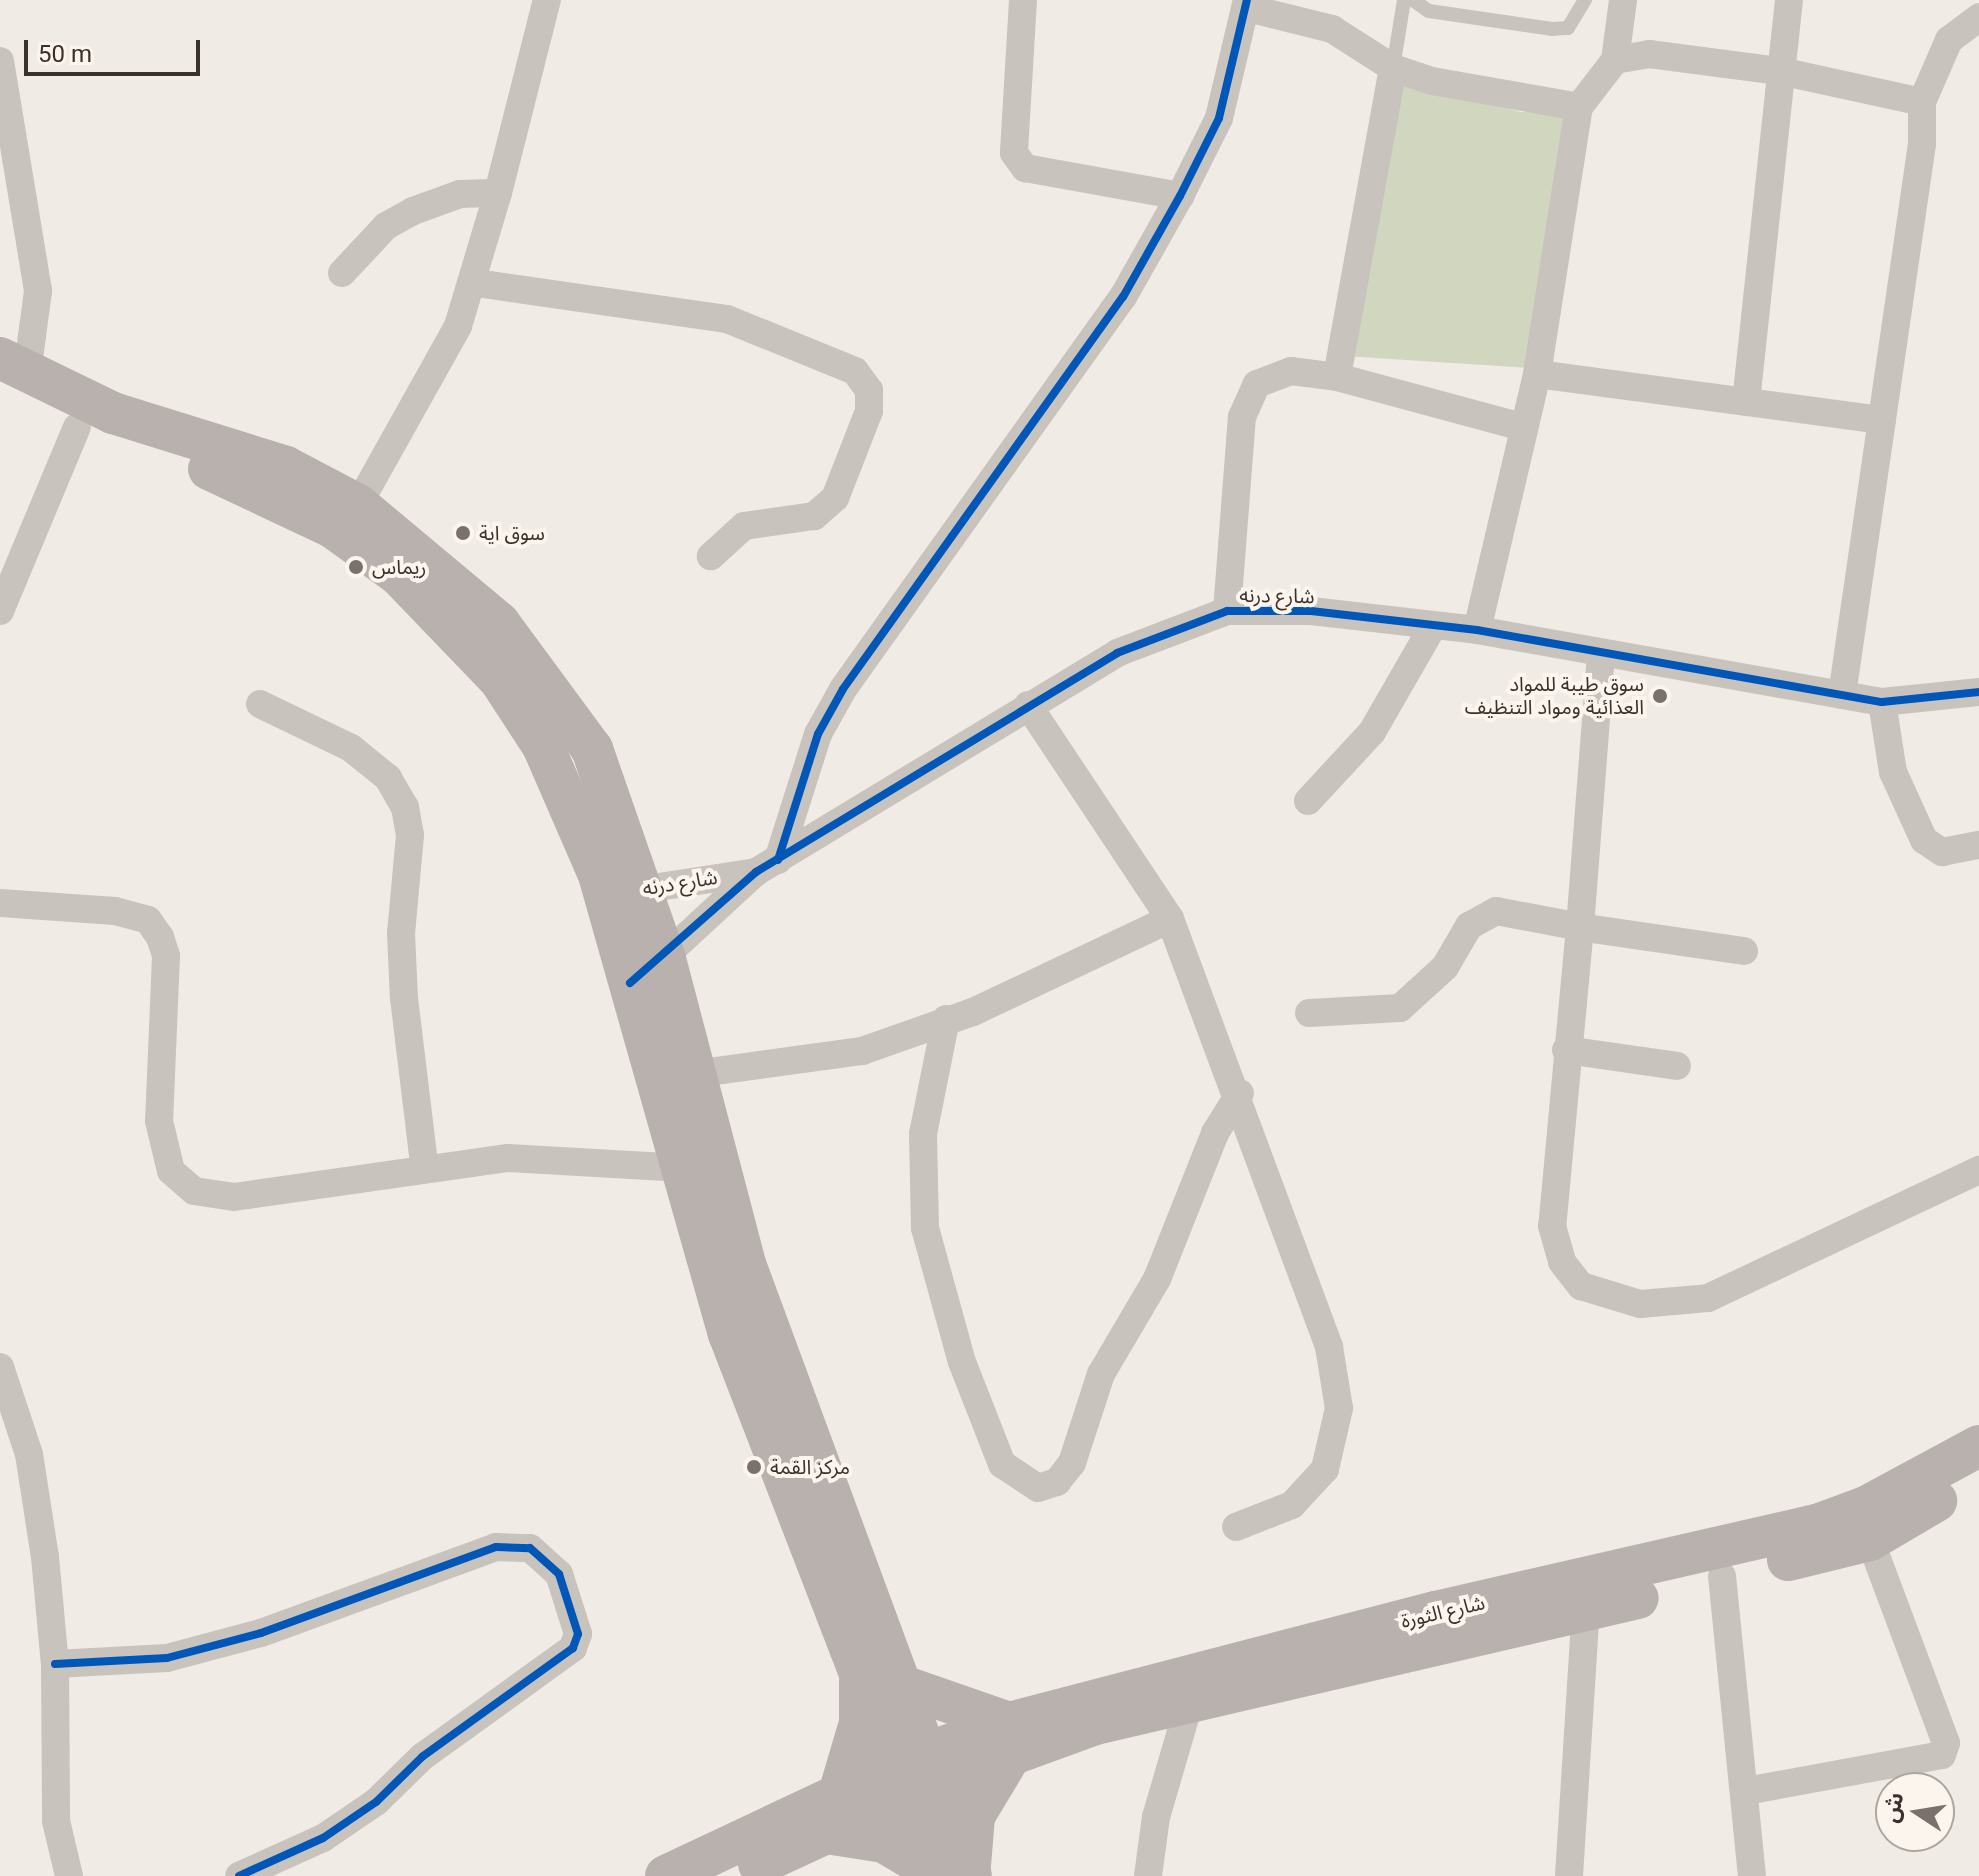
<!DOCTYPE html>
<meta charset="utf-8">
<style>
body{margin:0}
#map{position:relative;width:1979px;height:1876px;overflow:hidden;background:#f0ebe5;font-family:Roboto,"Noto Sans Arabic",sans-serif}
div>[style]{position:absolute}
.green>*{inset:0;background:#d1d6bf}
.service>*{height:14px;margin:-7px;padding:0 7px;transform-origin:7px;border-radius:7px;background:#c9c3be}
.minor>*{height:28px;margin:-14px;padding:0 14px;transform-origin:14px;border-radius:14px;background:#c9c3be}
.primary>*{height:42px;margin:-21px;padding:0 21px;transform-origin:21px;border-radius:21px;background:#b8b1ad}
.cycleway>*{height:8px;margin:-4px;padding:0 4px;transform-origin:4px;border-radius:4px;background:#0057b8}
.dots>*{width:22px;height:22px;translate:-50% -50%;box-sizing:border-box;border:4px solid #fbf5ee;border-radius:50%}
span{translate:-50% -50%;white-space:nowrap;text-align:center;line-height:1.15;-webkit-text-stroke:8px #fbf5ee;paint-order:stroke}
.poi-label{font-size:20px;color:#3b302b}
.left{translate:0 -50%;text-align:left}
.right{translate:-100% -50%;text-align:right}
.street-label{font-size:20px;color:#3b302b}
.north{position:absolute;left:1875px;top:1772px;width:80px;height:80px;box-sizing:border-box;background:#fbf5ee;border:2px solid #aea6a0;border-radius:50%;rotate:282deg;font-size:22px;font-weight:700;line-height:32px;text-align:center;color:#3b302b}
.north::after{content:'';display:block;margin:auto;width:28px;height:36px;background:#7a716c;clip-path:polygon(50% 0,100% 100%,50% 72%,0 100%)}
.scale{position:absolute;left:24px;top:40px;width:176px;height:36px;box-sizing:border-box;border:4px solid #3b302b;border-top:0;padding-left:10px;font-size:24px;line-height:28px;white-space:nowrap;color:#3b302b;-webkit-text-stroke:6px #fbf5ee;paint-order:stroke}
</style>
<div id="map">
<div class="green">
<i style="clip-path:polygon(1397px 80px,1521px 112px,1570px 114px,1529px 368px,1345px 356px)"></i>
</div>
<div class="service">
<i style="left:1413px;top:0;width:19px;rotate:35deg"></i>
<i style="left:1429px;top:11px;width:124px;rotate:8.3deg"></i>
<i style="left:1552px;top:29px;width:16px;rotate:-4deg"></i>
<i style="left:1568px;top:28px;width:33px;rotate:-59deg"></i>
<i style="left:1393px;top:68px;width:69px;rotate:-80.8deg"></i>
</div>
<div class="minor">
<i style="left:1023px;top:0;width:153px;rotate:93.4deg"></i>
<i style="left:1014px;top:153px;width:19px;rotate:54deg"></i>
<i style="left:1025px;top:168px;width:158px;rotate:10.2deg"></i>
<i style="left:1247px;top:8px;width:88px;rotate:13.9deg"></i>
<i style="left:1332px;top:29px;width:72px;rotate:32.6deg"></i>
<i style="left:1393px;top:68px;width:41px;rotate:18.4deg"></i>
<i style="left:1432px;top:81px;width:149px;rotate:10deg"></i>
<i style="left:1615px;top:60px;width:35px;rotate:-10deg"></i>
<i style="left:1649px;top:54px;width:132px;rotate:7.4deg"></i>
<i style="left:1780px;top:71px;width:145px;rotate:12.3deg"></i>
<i style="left:0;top:61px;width:233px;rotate:80.6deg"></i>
<i style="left:38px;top:291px;width:83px;rotate:97.6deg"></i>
<i style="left:1393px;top:68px;width:314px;rotate:100.3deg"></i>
<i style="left:1337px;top:377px;width:188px;rotate:15.1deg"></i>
<i style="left:342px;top:273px;width:64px;rotate:-46.9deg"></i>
<i style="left:386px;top:226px;width:31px;rotate:-29deg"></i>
<i style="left:413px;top:211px;width:50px;rotate:-19.9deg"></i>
<i style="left:460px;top:194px;width:38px;rotate:-2deg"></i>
<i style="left:498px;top:193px;width:199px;rotate:-75.8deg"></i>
<i style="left:476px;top:283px;width:254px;rotate:8.2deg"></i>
<i style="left:727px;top:319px;width:138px;rotate:22.1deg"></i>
<i style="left:855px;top:371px;width:24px;rotate:54deg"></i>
<i style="left:869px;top:390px;width:21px;rotate:90deg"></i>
<i style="left:869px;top:411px;width:93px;rotate:111.3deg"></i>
<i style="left:835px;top:498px;width:28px;rotate:139deg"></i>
<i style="left:814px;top:516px;width:71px;rotate:171.9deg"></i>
<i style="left:744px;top:526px;width:45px;rotate:137.7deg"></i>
<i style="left:1537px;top:374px;width:348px;rotate:7.6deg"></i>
<i style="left:1746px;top:402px;width:404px;rotate:-83.9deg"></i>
<i style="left:358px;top:505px;width:205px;rotate:-60.8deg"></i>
<i style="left:458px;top:326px;width:139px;rotate:-73.3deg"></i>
<i style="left:0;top:611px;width:199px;rotate:-67.3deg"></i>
<i style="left:1227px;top:611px;width:195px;rotate:-85.6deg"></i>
<i style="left:1242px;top:417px;width:36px;rotate:-66deg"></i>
<i style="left:1257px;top:384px;width:36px;rotate:-21deg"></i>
<i style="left:1291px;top:371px;width:46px;rotate:7.4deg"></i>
<i style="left:1477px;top:630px;width:263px;rotate:-76.8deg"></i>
<i style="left:1537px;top:374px;width:270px;rotate:-81.1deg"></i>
<i style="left:1579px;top:107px;width:59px;rotate:-52.5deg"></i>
<i style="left:1615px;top:60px;width:61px;rotate:-82.4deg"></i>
<i style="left:1842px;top:695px;width:557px;rotate:-81.74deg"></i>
<i style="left:1922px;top:144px;width:42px;rotate:-90deg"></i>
<i style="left:1922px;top:102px;width:68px;rotate:-66.5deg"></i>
<i style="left:1949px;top:40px;width:38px;rotate:-37deg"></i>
<i style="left:1882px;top:702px;width:71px;rotate:81.1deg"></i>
<i style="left:1893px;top:772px;width:75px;rotate:65.5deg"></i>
<i style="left:1924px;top:840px;width:22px;rotate:34deg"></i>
<i style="left:1942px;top:852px;width:38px;rotate:-11deg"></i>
<i style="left:260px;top:704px;width:101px;rotate:25.8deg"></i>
<i style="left:351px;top:748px;width:48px;rotate:39deg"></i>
<i style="left:388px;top:778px;width:34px;rotate:60deg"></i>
<i style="left:405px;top:807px;width:28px;rotate:80deg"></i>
<i style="left:410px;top:835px;width:98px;rotate:95.2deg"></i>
<i style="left:401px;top:933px;width:65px;rotate:87.4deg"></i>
<i style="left:404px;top:998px;width:167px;rotate:83.1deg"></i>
<i style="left:1028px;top:705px;width:257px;rotate:56.4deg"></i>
<i style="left:1170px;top:919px;width:457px;rotate:69.6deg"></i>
<i style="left:1329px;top:1347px;width:62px;rotate:80.7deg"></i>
<i style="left:1339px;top:1408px;width:63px;rotate:102.9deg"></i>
<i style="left:1325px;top:1469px;width:49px;rotate:132.5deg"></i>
<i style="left:1292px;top:1505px;width:60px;rotate:158.6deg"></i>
<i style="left:1308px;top:801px;width:94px;rotate:-47.2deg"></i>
<i style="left:1372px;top:732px;width:122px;rotate:-60.1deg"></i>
<i style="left:778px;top:860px;width:132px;rotate:-72.4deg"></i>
<i style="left:818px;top:734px;width:51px;rotate:-60.9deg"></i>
<i style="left:843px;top:689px;width:482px;rotate:-54.5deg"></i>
<i style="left:1123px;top:297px;width:116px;rotate:-60.6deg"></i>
<i style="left:1180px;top:196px;width:87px;rotate:-63.4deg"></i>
<i style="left:1219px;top:118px;width:121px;rotate:-76.7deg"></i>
<i style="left:626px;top:892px;width:132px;rotate:-8.7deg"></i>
<i style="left:0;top:903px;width:115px;rotate:4deg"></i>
<i style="left:115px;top:911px;width:34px;rotate:15deg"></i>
<i style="left:148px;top:920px;width:21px;rotate:55deg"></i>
<i style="left:160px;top:937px;width:20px;rotate:72deg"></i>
<i style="left:166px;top:956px;width:165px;rotate:92.4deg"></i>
<i style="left:159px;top:1121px;width:51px;rotate:76.5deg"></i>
<i style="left:171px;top:1171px;width:30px;rotate:41deg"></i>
<i style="left:194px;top:1191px;width:40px;rotate:8.5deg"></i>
<i style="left:234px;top:1197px;width:277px;rotate:-8.1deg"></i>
<i style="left:508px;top:1158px;width:171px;rotate:3.3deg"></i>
<i style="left:1744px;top:951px;width:166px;rotate:-171.7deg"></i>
<i style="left:1580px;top:927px;width:300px;rotate:95.3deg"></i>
<i style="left:1552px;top:1226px;width:37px;rotate:74deg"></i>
<i style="left:1562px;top:1262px;width:31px;rotate:52deg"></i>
<i style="left:1581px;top:1286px;width:62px;rotate:17deg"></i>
<i style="left:1640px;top:1304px;width:68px;rotate:-5deg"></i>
<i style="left:1708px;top:1298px;width:300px;rotate:-25.3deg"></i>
<i style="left:654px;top:966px;width:139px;rotate:-42.7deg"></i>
<i style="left:756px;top:872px;width:422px;rotate:-31.2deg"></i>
<i style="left:1117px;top:653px;width:118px;rotate:-20.9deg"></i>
<i style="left:1227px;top:611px;width:84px"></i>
<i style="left:1311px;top:611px;width:167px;rotate:6.5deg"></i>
<i style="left:1477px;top:630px;width:411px;rotate:10.1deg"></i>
<i style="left:1882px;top:702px;width:98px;rotate:-5.9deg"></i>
<i style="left:1309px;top:1013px;width:91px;rotate:-3.1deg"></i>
<i style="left:1400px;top:1008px;width:61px;rotate:-42.3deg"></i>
<i style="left:1445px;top:967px;width:48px;rotate:-59.7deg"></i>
<i style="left:1469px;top:926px;width:31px;rotate:-29deg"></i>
<i style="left:1496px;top:911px;width:86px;rotate:10.8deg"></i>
<i style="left:1580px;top:927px;width:273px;rotate:-85.6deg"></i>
<i style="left:946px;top:1019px;width:117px;rotate:101.3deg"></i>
<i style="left:923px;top:1134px;width:94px;rotate:88.8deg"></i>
<i style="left:925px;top:1228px;width:139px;rotate:74.6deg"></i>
<i style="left:962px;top:1362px;width:110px;rotate:68.6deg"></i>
<i style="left:1002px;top:1464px;width:43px;rotate:33.7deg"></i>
<i style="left:1038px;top:1488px;width:20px;rotate:-18deg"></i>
<i style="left:1057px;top:1482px;width:24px;rotate:-52deg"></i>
<i style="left:1072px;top:1463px;width:94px;rotate:-72deg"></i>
<i style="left:1101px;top:1374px;width:110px;rotate:-59.5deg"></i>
<i style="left:1157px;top:1279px;width:157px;rotate:-68.3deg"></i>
<i style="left:1215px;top:1133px;width:47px;rotate:-58deg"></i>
<i style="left:1566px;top:1050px;width:112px;rotate:8.2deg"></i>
<i style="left:694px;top:1074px;width:170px;rotate:-7.8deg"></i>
<i style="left:862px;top:1051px;width:118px;rotate:-19.4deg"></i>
<i style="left:973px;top:1012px;width:218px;rotate:-25.3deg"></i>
<i style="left:0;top:1367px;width:92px;rotate:71.6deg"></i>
<i style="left:29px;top:1454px;width:104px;rotate:81.2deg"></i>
<i style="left:45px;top:1557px;width:107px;rotate:84.7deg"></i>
<i style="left:55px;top:1664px;width:157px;rotate:89.6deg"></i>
<i style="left:56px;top:1821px;width:57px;rotate:76.7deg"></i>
<i style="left:1722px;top:1576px;width:301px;rotate:84.3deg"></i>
<i style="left:55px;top:1664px;width:112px;rotate:-3.1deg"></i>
<i style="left:167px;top:1658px;width:97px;rotate:-14.9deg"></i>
<i style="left:261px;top:1633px;width:250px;rotate:-20.1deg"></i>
<i style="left:496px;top:1547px;width:34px;rotate:2deg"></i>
<i style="left:530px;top:1548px;width:39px;rotate:42deg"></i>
<i style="left:559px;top:1574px;width:63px;rotate:72.4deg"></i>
<i style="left:578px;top:1634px;width:15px;rotate:110deg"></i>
<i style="left:573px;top:1648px;width:186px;rotate:144.2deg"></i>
<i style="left:422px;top:1757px;width:64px;rotate:135.6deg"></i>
<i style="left:376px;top:1802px;width:64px;rotate:145.8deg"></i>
<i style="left:323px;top:1838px;width:92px;rotate:155.7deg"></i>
<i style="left:1746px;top:1791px;width:199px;rotate:-10.4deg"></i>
<i style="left:1942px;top:1755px;width:13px;rotate:-72deg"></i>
<i style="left:1946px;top:1743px;width:217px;rotate:-110.5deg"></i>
<i style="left:1148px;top:1876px;width:60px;rotate:-82.3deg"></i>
<i style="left:1156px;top:1817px;width:118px;rotate:-73.7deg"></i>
<i style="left:1569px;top:1876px;width:284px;rotate:-86.4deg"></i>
</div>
<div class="primary">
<i style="left:0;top:358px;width:126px;rotate:26deg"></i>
<i style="left:113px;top:413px;width:181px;rotate:17.3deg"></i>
<i style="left:286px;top:467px;width:81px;rotate:27.8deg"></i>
<i style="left:358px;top:505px;width:184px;rotate:39.9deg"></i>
<i style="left:499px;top:623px;width:157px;rotate:53.6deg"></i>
<i style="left:592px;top:749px;width:222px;rotate:70.8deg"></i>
<i style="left:665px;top:959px;width:315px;rotate:75.3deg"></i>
<i style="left:745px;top:1264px;width:652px;rotate:69.73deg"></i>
<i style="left:209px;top:469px;width:136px;rotate:25.2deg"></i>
<i style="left:332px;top:527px;width:81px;rotate:35.5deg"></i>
<i style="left:398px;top:574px;width:147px;rotate:46.1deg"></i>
<i style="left:500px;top:680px;width:79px;rotate:56.9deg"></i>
<i style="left:543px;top:746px;width:141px;rotate:66.5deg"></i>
<i style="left:599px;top:875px;width:477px;rotate:74.2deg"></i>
<i style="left:729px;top:1334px;width:581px;rotate:68.91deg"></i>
<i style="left:1788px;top:1560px;width:84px;rotate:-13.7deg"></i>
<i style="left:1870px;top:1540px;width:77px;rotate:-30.6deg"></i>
<i style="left:900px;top:1685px;width:115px;rotate:19.2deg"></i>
<i style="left:839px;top:1794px;width:74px;rotate:-73.5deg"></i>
<i style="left:860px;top:1723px;width:41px;rotate:-90deg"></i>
<i style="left:826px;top:1833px;width:59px;rotate:8.8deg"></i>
<i style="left:884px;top:1842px;width:63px;rotate:30.7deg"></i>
<i style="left:759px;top:1864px;width:193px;rotate:-24.8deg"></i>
<i style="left:934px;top:1783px;width:171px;rotate:-20.1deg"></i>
<i style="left:1095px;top:1724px;width:557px;rotate:-13.06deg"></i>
<i style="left:970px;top:1865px;width:49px;rotate:-85.3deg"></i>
<i style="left:974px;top:1816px;width:70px;rotate:-59deg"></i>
<i style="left:666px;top:1876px;width:286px;rotate:-25.2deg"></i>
<i style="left:925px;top:1754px;width:90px;rotate:-20.3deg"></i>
<i style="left:1009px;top:1723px;width:441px;rotate:-14.6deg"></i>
<i style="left:1436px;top:1612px;width:391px;rotate:-12.9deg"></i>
<i style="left:1817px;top:1525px;width:52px;rotate:-20.2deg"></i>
<i style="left:1866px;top:1507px;width:128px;rotate:-28.4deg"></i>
</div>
<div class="cycleway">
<i style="left:778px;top:860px;width:132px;rotate:-72.4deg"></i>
<i style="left:818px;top:734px;width:51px;rotate:-60.9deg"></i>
<i style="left:843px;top:689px;width:482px;rotate:-54.5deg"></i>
<i style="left:1123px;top:297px;width:116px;rotate:-60.6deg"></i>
<i style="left:1180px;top:196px;width:87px;rotate:-63.4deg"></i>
<i style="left:1219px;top:118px;width:121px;rotate:-76.7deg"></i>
<i style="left:630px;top:983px;width:168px;rotate:-41.4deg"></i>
<i style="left:756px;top:872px;width:422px;rotate:-31.2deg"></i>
<i style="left:1117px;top:653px;width:118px;rotate:-20.9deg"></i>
<i style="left:1227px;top:611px;width:84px"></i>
<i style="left:1311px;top:611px;width:167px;rotate:6.5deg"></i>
<i style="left:1477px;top:630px;width:411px;rotate:10.1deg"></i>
<i style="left:1882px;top:702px;width:98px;rotate:-5.9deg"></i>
<i style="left:55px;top:1664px;width:112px;rotate:-3.1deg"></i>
<i style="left:167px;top:1658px;width:97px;rotate:-14.9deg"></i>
<i style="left:261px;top:1633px;width:250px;rotate:-20.1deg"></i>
<i style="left:496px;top:1547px;width:34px;rotate:2deg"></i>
<i style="left:530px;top:1548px;width:39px;rotate:42deg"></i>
<i style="left:559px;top:1574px;width:63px;rotate:72.4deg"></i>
<i style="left:578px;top:1634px;width:15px;rotate:110deg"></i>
<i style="left:573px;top:1648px;width:186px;rotate:144.2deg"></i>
<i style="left:422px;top:1757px;width:64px;rotate:135.6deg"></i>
<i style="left:376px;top:1802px;width:64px;rotate:145.8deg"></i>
<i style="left:323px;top:1838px;width:92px;rotate:155.7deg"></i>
</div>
<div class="dots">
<i style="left:463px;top:533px;background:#7a716c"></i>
<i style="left:356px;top:567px;background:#7a716c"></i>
<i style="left:1660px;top:696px;background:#7a716c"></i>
<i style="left:754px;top:1467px;background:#7a716c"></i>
</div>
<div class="poi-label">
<span class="left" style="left:479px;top:533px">سوق اية</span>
<span class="left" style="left:372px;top:567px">ريماس</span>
<span class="right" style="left:1644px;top:696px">سوق طيبة للمواد<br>العذائية ومواد التنظيف</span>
<span class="left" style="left:770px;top:1467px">مركز القمة</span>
</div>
<div class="street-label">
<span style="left:1277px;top:596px;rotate:1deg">شارع درنه</span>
<span style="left:680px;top:883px;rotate:-9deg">شارع درنه</span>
<span style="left:1443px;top:1612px;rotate:-13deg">شارع الثورة</span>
</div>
<div class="north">ش</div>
<div class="scale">50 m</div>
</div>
